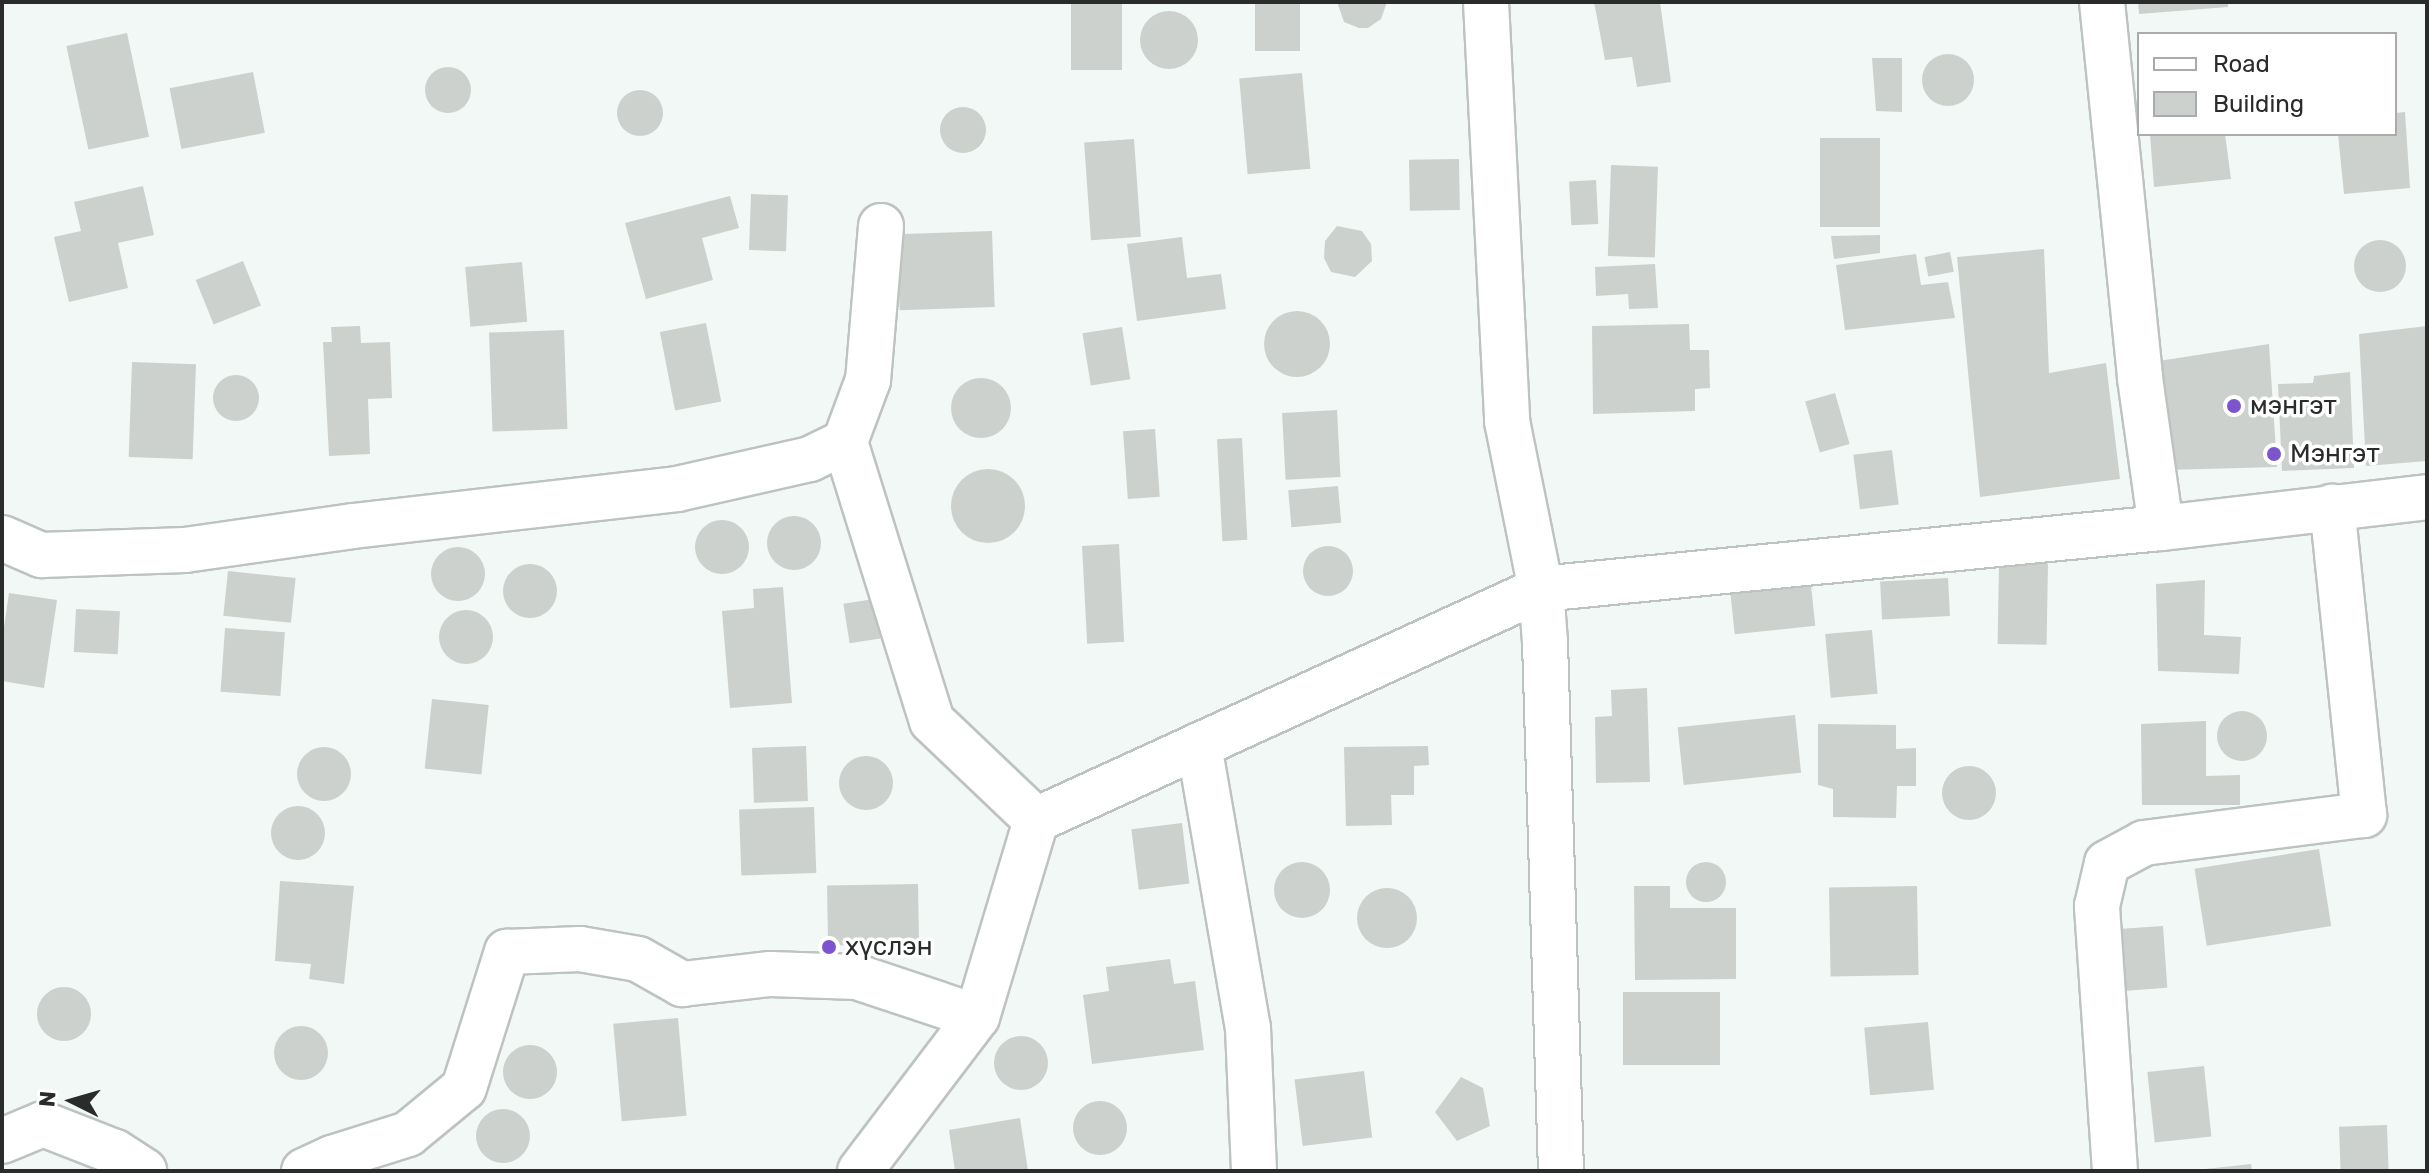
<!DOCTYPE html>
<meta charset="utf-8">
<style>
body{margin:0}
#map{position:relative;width:2429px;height:1173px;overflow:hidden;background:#f2f8f5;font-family:Rubik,sans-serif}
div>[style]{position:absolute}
.building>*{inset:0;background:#ccd1ce;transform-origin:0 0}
.round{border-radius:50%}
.roads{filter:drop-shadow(2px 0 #bdc3c0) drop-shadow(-2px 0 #bdc3c0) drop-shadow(0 2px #bdc3c0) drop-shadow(0 -2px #bdc3c0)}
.minor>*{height:44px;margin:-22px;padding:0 22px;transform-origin:22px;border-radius:22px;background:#fff}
.dots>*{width:22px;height:22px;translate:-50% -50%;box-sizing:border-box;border:4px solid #fff;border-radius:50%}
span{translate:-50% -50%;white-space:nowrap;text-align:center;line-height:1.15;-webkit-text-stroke:7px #fff;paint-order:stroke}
.poi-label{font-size:26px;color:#2a2c2b}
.left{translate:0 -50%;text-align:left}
.frame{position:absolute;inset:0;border:4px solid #2a2c2b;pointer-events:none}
.legend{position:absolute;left:2137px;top:32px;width:260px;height:104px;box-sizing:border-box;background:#fff;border:2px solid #aaabaa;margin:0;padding:10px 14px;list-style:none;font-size:24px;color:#2a2c2b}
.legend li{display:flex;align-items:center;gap:16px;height:40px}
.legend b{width:40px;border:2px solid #aaabaa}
.north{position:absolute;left:32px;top:1061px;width:80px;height:80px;-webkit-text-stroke:6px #fff;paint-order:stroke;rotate:275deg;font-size:22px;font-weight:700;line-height:32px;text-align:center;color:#2a2c2b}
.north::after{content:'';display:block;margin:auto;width:28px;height:36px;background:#2a2c2b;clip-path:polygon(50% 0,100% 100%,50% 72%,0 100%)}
</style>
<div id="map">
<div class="building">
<i style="left:1071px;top:2px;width:51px;height:68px"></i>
<i style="left:1255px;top:2px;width:45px;height:49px"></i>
<i style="clip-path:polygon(1337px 2px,1387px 2px,1381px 19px,1368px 28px,1359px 28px,1344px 22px)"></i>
<i style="clip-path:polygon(1594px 2px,1660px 2px,1671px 82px,1637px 87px,1632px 57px,1605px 60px)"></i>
<i style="clip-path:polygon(2138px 2px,2228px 2px,2228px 7px,2139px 14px)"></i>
<i class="round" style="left:1140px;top:11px;width:58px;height:58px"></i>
<i style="left:127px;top:33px;width:106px;height:62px;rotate:78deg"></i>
<i class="round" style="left:1922px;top:54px;width:52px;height:52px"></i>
<i style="clip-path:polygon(1872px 58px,1902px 58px,1902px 112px,1876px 111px)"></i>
<i class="round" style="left:425px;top:67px;width:46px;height:46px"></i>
<i style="left:253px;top:72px;width:62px;height:85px;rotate:79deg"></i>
<i style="left:1302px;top:73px;width:96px;height:63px;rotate:85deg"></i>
<i class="round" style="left:617px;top:90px;width:46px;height:46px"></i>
<i class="round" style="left:940px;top:107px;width:46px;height:46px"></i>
<i style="clip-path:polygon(2405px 112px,2410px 188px,2344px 194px,2338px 134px,2395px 134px,2395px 113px)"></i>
<i style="clip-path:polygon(2150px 134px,2225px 134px,2231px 179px,2154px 187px)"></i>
<i style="left:1880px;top:138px;width:89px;height:60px;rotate:90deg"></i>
<i style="left:1134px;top:139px;width:98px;height:50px;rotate:86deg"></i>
<i style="left:1459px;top:159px;width:51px;height:50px;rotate:89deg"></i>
<i style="left:1611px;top:165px;width:47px;height:91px;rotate:2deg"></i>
<i style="left:1596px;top:180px;width:44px;height:27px;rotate:87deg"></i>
<i style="clip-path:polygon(143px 186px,154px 235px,118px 243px,128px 288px,69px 302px,54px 237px,81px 231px,74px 202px)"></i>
<i style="left:751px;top:194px;width:37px;height:56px;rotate:2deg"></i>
<i style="clip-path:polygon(730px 196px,739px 228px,702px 238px,713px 280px,646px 299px,625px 223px)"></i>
<i style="clip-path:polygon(1337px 226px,1362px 231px,1371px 244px,1372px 261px,1355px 277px,1331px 272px,1324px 258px,1325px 241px)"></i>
<i style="left:992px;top:231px;width:76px;height:95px;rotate:88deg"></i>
<i style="clip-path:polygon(1880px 235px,1880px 253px,1834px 259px,1831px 236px)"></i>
<i style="clip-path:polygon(1182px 237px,1187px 278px,1221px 274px,1226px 309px,1137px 321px,1127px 244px)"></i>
<i class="round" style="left:2354px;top:240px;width:52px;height:52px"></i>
<i style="clip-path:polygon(2044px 249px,2049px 373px,2106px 363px,2120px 479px,1980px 497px,1957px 257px)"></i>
<i style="left:1950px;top:252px;width:20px;height:26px;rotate:79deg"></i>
<i style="clip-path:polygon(1916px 254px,1921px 285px,1948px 282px,1955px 318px,1845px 330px,1836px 265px)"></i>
<i style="left:243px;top:261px;width:48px;height:51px;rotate:68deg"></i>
<i style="left:522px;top:262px;width:60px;height:57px;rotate:85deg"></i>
<i style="clip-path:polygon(1655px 264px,1658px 308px,1629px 309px,1628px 294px,1596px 296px,1595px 267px)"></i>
<i class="round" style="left:1264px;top:311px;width:66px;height:66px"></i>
<i style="left:706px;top:323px;width:80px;height:47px;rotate:79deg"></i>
<i style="clip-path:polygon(1689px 324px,1690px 350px,1709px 350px,1710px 388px,1695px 389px,1695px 411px,1593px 414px,1592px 326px)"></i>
<i style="clip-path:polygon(360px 326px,361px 343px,390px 342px,392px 398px,368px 399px,370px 454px,329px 456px,323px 342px,332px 342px,331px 327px)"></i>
<i style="clip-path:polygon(2427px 326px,2427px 461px,2366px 466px,2359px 334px)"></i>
<i style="left:1122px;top:327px;width:53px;height:40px;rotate:81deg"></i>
<i style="left:564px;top:330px;width:99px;height:75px;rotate:88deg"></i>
<i style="clip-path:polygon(2269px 344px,2277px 467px,2166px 470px,2152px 362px)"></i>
<i style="left:132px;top:362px;width:64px;height:95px;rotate:2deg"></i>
<i style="clip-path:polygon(2350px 372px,2354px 468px,2282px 471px,2278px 384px,2313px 383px,2314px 376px)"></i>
<i class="round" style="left:213px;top:375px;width:46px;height:46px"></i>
<i class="round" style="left:951px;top:378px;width:60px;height:60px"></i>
<i style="left:1835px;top:393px;width:53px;height:31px;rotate:74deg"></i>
<i style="left:1337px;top:410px;width:67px;height:55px;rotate:87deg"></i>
<i style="left:1155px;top:429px;width:68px;height:32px;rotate:86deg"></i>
<i style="left:1242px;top:438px;width:102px;height:25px;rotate:87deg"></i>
<i style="left:1892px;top:450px;width:55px;height:39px;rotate:83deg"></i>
<i class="round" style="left:951px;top:469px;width:74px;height:74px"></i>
<i style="left:1338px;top:486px;width:37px;height:50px;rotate:85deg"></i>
<i class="round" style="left:767px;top:516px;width:54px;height:54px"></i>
<i class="round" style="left:695px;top:520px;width:54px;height:54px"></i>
<i style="left:1119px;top:544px;width:98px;height:37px;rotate:87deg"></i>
<i class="round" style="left:1303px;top:546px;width:50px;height:50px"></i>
<i class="round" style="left:431px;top:547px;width:54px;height:54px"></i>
<i style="left:1999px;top:563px;width:49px;height:81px;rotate:1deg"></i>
<i class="round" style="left:503px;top:564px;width:54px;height:54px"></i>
<i style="left:228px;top:571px;width:68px;height:45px;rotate:6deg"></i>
<i style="left:1948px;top:578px;width:38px;height:68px;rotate:87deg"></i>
<i style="clip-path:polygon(2205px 580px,2204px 635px,2241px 637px,2239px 674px,2158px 671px,2156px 584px)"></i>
<i style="left:1811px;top:585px;width:41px;height:81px;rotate:84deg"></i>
<i style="clip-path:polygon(783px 587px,792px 703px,730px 708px,722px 611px,754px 608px,753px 589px)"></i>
<i style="clip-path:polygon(9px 593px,57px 600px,44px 688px,2px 681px,2px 641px)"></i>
<i style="left:874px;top:599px;width:40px;height:31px;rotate:81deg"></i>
<i style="left:76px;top:609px;width:44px;height:43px;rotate:3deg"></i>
<i class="round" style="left:439px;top:610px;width:54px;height:54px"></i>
<i style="left:225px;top:628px;width:60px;height:64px;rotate:4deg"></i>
<i style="left:1872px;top:630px;width:64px;height:47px;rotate:85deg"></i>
<i style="clip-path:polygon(1647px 688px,1650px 782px,1596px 783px,1595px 717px,1612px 716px,1611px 690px)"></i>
<i style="left:432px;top:699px;width:57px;height:70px;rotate:6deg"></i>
<i class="round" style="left:2217px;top:711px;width:50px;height:50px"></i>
<i style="left:1795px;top:715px;width:58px;height:118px;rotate:84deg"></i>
<i style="clip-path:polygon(2206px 721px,2206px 776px,2240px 775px,2240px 805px,2142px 805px,2141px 724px)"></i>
<i style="clip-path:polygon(1818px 724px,1896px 725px,1896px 749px,1916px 748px,1916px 786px,1897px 786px,1896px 818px,1833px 817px,1833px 789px,1818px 785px)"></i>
<i style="left:806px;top:746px;width:55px;height:54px;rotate:88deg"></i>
<i style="clip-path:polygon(1428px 746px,1429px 765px,1414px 766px,1414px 795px,1391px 795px,1392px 825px,1346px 826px,1344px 747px)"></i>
<i class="round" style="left:297px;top:747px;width:54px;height:54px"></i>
<i class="round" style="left:839px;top:756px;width:54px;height:54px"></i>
<i class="round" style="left:1942px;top:766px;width:54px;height:54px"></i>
<i class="round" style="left:271px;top:806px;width:54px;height:54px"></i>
<i style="left:814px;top:807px;width:66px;height:75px;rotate:88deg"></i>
<i style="left:1182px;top:823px;width:61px;height:51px;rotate:83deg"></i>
<i style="left:2319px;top:849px;width:78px;height:126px;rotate:81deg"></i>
<i class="round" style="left:1686px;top:862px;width:40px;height:40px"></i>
<i class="round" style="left:1274px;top:862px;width:56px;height:56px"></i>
<i style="clip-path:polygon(280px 881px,354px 886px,344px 984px,309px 979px,311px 964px,275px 961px)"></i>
<i style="left:918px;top:884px;width:60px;height:91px;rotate:89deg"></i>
<i style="clip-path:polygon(1634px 886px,1670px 886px,1670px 908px,1736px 908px,1736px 979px,1635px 980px)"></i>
<i style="left:1917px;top:886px;width:89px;height:88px;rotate:89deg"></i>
<i class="round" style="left:1357px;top:888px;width:60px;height:60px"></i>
<i style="left:2163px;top:926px;width:62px;height:41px;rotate:86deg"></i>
<i style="clip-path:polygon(1170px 959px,1174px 984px,1195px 981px,1204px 1050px,1092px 1064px,1083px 995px,1109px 991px,1106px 967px)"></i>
<i class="round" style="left:37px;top:987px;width:54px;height:54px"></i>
<i style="left:1720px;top:992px;width:73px;height:97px;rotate:90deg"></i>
<i style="left:678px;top:1018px;width:98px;height:65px;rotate:85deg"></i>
<i style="left:1928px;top:1022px;width:68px;height:64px;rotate:85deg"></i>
<i class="round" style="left:274px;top:1026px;width:54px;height:54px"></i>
<i class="round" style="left:994px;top:1036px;width:54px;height:54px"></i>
<i class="round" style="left:503px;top:1045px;width:54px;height:54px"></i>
<i style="left:2204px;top:1066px;width:71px;height:57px;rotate:84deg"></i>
<i style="left:1364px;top:1071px;width:67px;height:70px;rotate:83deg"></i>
<i style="clip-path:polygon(1461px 1077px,1483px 1088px,1490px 1126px,1457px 1141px,1435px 1112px)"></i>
<i class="round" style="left:1073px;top:1101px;width:54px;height:54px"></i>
<i class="round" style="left:476px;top:1109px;width:54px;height:54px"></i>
<i style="clip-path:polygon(1020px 1118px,1028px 1171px,955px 1171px,949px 1130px)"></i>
<i style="left:2387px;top:1125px;width:46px;height:48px;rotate:88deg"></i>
<i style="clip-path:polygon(2251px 1164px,2252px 1171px,2205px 1171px,2205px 1169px)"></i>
</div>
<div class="roads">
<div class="minor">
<i style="left:1486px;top:2px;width:420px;rotate:87.1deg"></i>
<i style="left:1507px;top:421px;width:171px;rotate:78.6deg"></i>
<i style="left:1541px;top:589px;width:53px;rotate:85.7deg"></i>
<i style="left:1545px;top:642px;width:529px;rotate:88.27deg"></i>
<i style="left:2102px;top:2px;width:378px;rotate:84.2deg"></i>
<i style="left:2140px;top:378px;width:151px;rotate:82deg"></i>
<i style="left:881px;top:226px;width:155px;rotate:94.8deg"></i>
<i style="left:868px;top:380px;width:66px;rotate:110.4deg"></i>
<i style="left:845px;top:442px;width:292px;rotate:72.7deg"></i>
<i style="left:932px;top:721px;width:144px;rotate:43.6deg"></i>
<i style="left:2px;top:538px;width:43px;rotate:23.6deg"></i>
<i style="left:41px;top:555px;width:144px;rotate:-2deg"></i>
<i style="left:185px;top:550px;width:170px;rotate:-8.1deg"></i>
<i style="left:353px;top:526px;width:326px;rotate:-6.5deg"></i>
<i style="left:677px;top:489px;width:136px;rotate:-12.7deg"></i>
<i style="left:810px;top:459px;width:39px;rotate:-26deg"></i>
<i style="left:1199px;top:745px;width:287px;rotate:80.2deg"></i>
<i style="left:1248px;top:1028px;width:143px;rotate:87.6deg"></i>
<i style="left:2px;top:1141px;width:44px;rotate:-22.5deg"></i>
<i style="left:43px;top:1124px;width:77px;rotate:21.3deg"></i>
<i style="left:115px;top:1152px;width:35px;rotate:33deg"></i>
<i style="left:304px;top:1171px;width:31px;rotate:-25deg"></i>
<i style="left:332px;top:1158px;width:80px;rotate:-17.5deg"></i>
<i style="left:408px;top:1134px;width:72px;rotate:-39.4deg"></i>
<i style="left:464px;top:1088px;width:143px;rotate:-72.5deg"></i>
<i style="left:507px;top:952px;width:73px;rotate:-2.4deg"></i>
<i style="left:580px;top:949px;width:59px;rotate:9.8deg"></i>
<i style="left:638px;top:959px;width:51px;rotate:29.6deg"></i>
<i style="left:682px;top:984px;width:89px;rotate:-6.5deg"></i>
<i style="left:770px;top:974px;width:87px;rotate:2deg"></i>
<i style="left:857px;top:977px;width:126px;rotate:18.4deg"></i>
<i style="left:860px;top:1171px;width:193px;rotate:-52.8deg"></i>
<i style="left:977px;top:1017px;width:206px;rotate:-73.3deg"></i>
<i style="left:1036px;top:820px;width:555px;rotate:-24.58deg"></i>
<i style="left:1541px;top:589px;width:623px;rotate:-5.62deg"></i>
<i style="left:2161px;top:528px;width:268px;rotate:-6.6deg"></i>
<i style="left:2115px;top:1171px;width:266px;rotate:-93.9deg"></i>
<i style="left:2097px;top:906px;width:44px;rotate:-76.9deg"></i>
<i style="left:2107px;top:863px;width:42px;rotate:-28.4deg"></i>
<i style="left:2144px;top:843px;width:222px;rotate:-7.3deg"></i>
<i style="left:2364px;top:815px;width:310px;rotate:-95.9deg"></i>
</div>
</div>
<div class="dots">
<i style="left:2234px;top:406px;background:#7c55ce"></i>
<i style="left:2274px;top:454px;background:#7c55ce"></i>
<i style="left:829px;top:947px;background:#7c55ce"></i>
</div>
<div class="poi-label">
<span class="left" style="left:2250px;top:406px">мэнгэт</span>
<span class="left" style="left:2290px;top:454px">Мэнгэт</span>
<span class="left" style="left:845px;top:947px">хүслэн</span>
</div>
<div class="frame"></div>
<ul class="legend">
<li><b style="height:10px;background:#fff"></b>Road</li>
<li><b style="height:22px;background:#ccd1ce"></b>Building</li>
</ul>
<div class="north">N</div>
</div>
